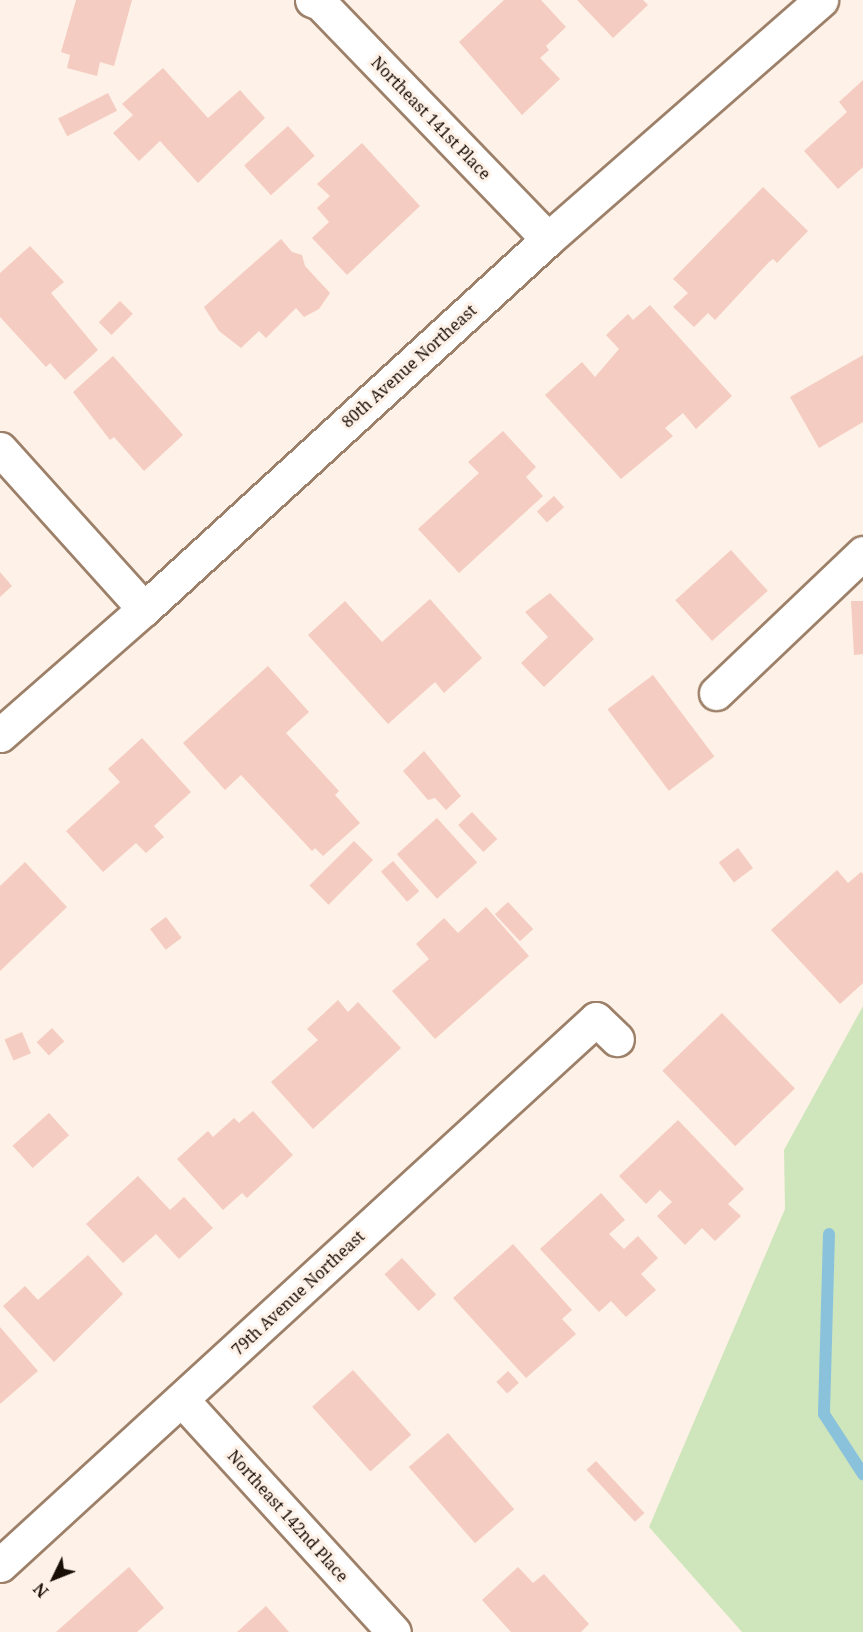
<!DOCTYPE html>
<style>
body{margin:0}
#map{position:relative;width:863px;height:1632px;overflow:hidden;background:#fef1e7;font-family:"Noto Serif",serif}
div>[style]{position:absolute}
.green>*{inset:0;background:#cfe6bc}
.stream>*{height:12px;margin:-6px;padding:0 6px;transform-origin:6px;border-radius:6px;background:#8bc2db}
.building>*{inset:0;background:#f5ccc1;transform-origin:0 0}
.roads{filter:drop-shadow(2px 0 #9d8069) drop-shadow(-2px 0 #9d8069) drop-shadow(0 2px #9d8069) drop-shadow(0 -2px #9d8069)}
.minor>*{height:33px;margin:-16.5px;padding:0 16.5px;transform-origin:16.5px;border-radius:16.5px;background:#fff}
span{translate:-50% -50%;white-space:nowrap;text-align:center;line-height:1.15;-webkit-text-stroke:6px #fef1e7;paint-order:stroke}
.street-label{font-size:16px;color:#180e06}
.north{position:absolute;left:24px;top:1548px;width:60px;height:60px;-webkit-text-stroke:4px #fef1e7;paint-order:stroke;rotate:227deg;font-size:16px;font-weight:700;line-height:24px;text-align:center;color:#180e06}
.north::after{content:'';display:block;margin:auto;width:21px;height:27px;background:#180e06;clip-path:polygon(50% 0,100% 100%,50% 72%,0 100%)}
</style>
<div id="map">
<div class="green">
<i style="clip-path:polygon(863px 1006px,863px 1632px,742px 1632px,649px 1527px,785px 1209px,784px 1150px)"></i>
</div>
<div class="stream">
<i style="left:829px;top:1234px;width:180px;rotate:91.6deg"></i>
<i style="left:824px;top:1414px;width:72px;rotate:57deg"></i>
</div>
<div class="building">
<i style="clip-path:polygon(76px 0,132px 0,114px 66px,100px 62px,97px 76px,67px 68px,70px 55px,61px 52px)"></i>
<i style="clip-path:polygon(504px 0,541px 0,566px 27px,546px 46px,549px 50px,540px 58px,560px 79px,522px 115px,459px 42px)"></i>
<i style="clip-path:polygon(577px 0,643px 0,648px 5px,613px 38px)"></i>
<i style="clip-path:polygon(163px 68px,208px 118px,240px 90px,265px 118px,198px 183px,160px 141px,139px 161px,113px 133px,133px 115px,122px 104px)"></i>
<i style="clip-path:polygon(863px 80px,863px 167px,838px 189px,804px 151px,847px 112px,839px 102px)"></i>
<i style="left:108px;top:93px;width:20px;height:56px;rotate:63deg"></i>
<i style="left:288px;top:126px;width:40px;height:59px;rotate:48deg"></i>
<i style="clip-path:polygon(362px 143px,420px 206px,347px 275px,312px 238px,329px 222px,317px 208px,330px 196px,317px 184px)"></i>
<i style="clip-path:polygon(763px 187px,808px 231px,777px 263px,773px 259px,769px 262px,715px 320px,708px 313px,694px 327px,673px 307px,688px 293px,673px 279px)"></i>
<i style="clip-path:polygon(281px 239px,292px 252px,302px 255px,305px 266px,330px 293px,319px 309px,304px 317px,296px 308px,266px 338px,259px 331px,241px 348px,219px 331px,204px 307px)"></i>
<i style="clip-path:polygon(30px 246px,64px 282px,51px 293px,98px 350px,65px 380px,50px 363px,46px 367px,0 317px,0 273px)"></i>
<i style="left:120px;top:301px;width:18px;height:30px;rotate:45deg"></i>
<i style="clip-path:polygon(650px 305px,732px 396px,696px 429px,683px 413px,665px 428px,673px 436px,621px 479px,545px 395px,582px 362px,595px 377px,619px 349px,606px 335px,628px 314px,633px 320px)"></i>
<i style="clip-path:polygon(863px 355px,863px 422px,819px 448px,790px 397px)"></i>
<i style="clip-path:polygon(113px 356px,183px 435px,144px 471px,114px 437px,110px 440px,73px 392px)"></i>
<i style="clip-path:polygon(503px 431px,536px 467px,526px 477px,543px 496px,459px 573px,418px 529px,479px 473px,468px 462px)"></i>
<i style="left:554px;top:496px;width:15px;height:23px;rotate:48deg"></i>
<i style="left:731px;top:550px;width:55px;height:75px;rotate:48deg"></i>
<i style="clip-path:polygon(0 572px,12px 586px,0 597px)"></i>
<i style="clip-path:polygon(550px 593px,594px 639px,544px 687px,521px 663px,548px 637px,525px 612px)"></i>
<i style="clip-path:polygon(430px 599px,482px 658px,444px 693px,435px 682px,388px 724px,308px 635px,345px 601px,382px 642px)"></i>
<i style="clip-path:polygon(851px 601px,863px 601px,863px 654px,854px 655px)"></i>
<i style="clip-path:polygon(268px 666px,309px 712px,286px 733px,339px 791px,335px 795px,360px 823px,323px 856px,315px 848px,312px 851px,241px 775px,225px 790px,183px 743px)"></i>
<i style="left:653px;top:675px;width:102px;height:57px;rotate:53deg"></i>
<i style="clip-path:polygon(142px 738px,191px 792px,154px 826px,164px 837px,146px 853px,136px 843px,103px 872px,66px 831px,120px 782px,108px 769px)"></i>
<i style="clip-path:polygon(424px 751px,461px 796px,446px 810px,435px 798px,428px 800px,403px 771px)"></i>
<i style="left:472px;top:812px;width:37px;height:19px;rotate:47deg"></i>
<i style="left:437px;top:818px;width:60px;height:54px;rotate:48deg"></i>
<i style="left:354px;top:841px;width:27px;height:63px;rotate:45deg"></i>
<i style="left:738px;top:848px;width:25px;height:24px;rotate:53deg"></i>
<i style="left:393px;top:861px;width:40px;height:16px;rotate:49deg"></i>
<i style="clip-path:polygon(25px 862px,67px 907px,0 971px,0 886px)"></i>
<i style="clip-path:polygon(837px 870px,848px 883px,861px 872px,863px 874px,863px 983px,840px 1004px,771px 930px)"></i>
<i style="left:508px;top:902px;width:37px;height:18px;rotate:47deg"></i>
<i style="clip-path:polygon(486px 907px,529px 956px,435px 1039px,392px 991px,429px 959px,416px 944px,444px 918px,458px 933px)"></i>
<i style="left:166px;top:917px;width:26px;height:20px;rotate:53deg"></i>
<i style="clip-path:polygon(338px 1000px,348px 1012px,358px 1002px,401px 1048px,313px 1129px,271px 1082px,318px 1040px,307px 1029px)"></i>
<i style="left:722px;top:1013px;width:105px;height:83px;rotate:46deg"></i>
<i style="left:52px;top:1028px;width:18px;height:21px;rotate:47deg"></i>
<i style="left:22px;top:1032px;width:23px;height:19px;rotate:67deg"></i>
<i style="clip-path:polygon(253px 1111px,293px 1155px,247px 1198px,242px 1193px,223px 1210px,177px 1159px,208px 1131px,213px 1137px,234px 1118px,239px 1123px)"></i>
<i style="left:49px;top:1113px;width:30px;height:49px;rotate:48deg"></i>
<i style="clip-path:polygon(678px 1120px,744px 1189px,728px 1204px,741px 1216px,715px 1241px,702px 1228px,685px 1245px,657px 1216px,672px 1202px,660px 1190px,646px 1204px,619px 1176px)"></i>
<i style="clip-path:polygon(138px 1176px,170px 1210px,184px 1197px,213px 1228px,179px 1259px,156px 1234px,123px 1263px,86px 1224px)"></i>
<i style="clip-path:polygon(601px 1193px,625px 1220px,609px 1234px,624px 1249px,638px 1236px,658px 1258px,641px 1274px,656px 1290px,626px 1317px,611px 1301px,599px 1312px,540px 1249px)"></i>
<i style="clip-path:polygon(513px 1244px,572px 1310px,562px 1319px,576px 1334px,526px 1378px,453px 1298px)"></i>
<i style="clip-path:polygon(88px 1255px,123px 1294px,54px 1362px,3px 1306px,25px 1286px,38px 1300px)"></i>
<i style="left:402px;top:1258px;width:50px;height:24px;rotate:47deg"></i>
<i style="clip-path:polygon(0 1327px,38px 1371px,0 1404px)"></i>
<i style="left:353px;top:1370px;width:87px;height:55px;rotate:48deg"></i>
<i style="left:508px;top:1371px;width:16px;height:16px;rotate:47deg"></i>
<i style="left:448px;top:1433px;width:101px;height:52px;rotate:49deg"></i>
<i style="left:596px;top:1461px;width:71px;height:13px;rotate:47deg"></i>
<i style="clip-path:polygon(129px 1567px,164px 1608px,137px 1632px,56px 1632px)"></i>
<i style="clip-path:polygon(518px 1567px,533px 1583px,544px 1574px,589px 1624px,581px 1632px,511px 1632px,482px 1600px)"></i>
<i style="clip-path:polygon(266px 1606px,289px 1632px,237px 1632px)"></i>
</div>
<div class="roads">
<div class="minor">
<i style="left:312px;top:0;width:9px;rotate:21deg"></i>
<i style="left:320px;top:3px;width:328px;rotate:46deg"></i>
<i style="left:0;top:449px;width:215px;rotate:48deg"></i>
<i style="left:716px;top:693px;width:203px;rotate:-43.6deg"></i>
<i style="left:0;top:735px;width:191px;rotate:-41.2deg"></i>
<i style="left:144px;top:609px;width:548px;rotate:-42.48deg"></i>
<i style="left:548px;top:239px;width:363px;rotate:-41.2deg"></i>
<i style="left:182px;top:1400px;width:314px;rotate:47.6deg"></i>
<i style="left:0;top:1565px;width:808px;rotate:-42.49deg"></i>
<i style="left:596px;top:1019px;width:29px;rotate:44deg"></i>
</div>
</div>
<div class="street-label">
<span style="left:431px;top:118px;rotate:46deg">Northeast 141st Place</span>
<span style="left:409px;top:366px;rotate:-42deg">80th Avenue Northeast</span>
<span style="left:298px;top:1293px;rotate:-43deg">79th Avenue Northeast</span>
<span style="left:288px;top:1516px;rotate:48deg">Northeast 142nd Place</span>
</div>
<div class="north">N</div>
</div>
